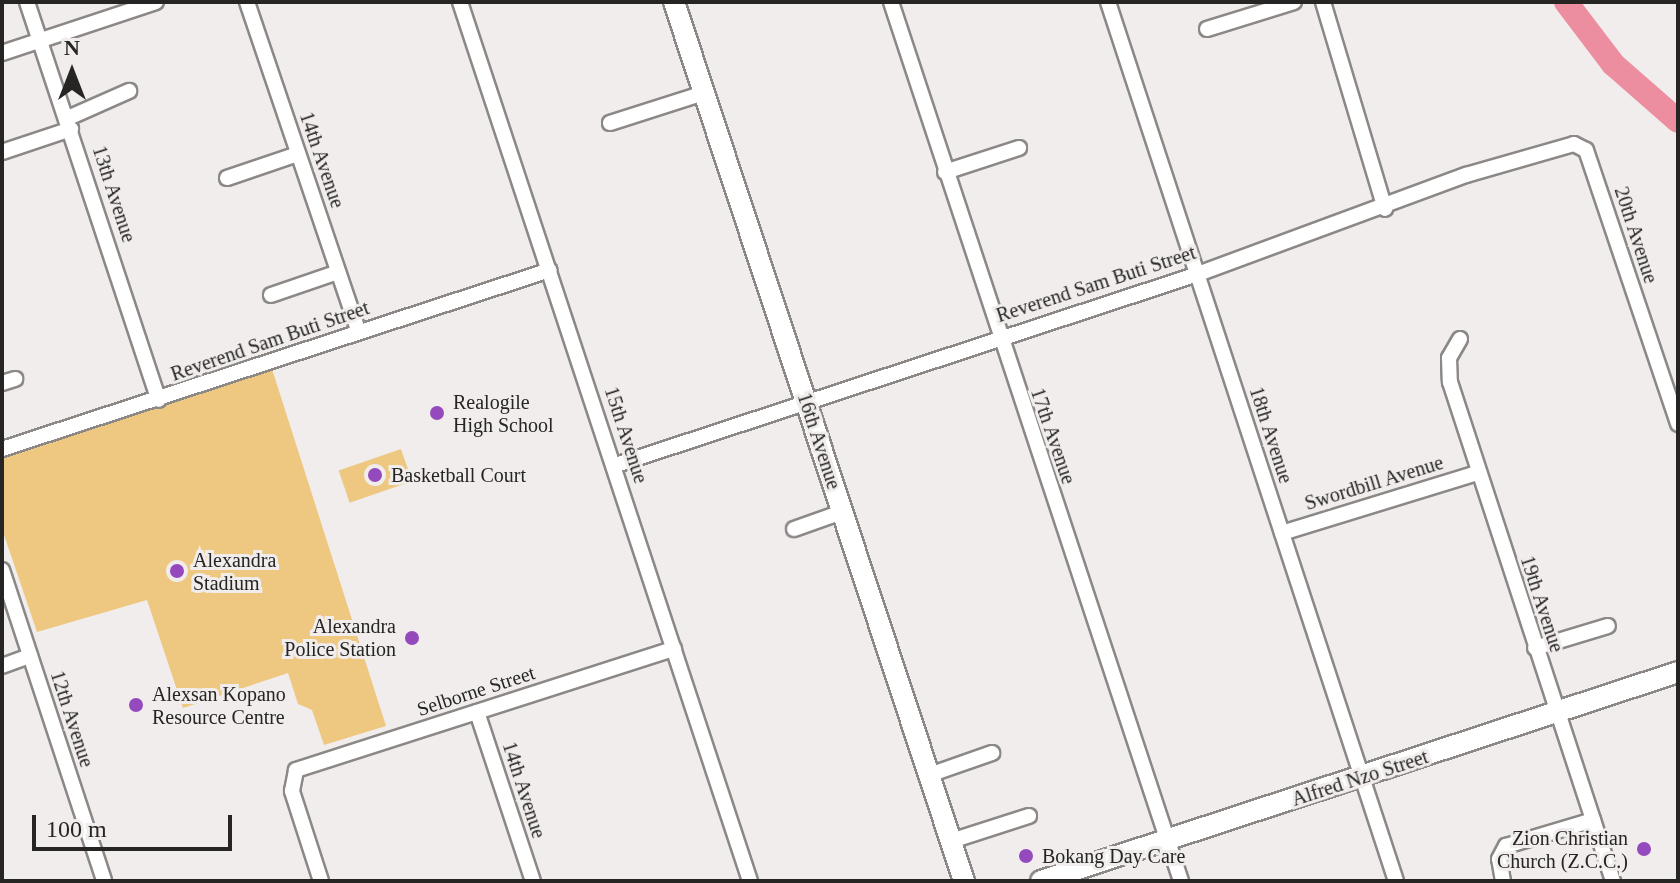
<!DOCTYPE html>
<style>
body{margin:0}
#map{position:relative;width:1680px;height:883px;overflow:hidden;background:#f1edec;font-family:Georgia,serif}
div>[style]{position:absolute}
.green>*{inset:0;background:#eec880;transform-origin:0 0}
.river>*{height:24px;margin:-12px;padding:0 12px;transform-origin:12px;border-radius:12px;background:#ed8da0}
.roads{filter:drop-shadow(2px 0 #8b8886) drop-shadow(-2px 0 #8b8886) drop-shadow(0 2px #8b8886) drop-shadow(0 -2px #8b8886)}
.street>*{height:14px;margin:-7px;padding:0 7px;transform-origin:7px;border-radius:7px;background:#fff}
.secondary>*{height:20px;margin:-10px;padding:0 10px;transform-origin:10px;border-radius:10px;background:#fff}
.dots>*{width:22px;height:22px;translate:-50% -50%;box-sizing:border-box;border:4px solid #f1edec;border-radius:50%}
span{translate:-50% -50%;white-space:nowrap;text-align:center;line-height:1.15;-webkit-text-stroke:6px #f1edec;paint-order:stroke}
.street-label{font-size:20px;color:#262524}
.poi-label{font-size:20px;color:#262524}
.left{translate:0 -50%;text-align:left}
.right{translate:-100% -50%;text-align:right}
.frame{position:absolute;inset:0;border:4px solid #262524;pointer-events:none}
.north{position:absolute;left:32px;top:32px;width:80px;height:80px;-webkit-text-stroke:6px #f1edec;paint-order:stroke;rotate:0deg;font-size:22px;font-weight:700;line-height:32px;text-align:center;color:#262524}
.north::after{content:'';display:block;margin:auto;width:28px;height:36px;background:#262524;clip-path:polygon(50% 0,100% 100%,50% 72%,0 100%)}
.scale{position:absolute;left:32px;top:815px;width:200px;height:36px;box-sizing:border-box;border:4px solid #262524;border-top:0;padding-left:10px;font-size:24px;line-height:28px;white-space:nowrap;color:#262524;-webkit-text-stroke:6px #f1edec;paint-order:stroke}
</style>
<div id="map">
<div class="green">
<i style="clip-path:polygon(272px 369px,386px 726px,324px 745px,312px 710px,298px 704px,288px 673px,183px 708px,147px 600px,37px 632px,2px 529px,2px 459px)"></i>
<i style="left:401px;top:449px;width:34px;height:66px;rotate:71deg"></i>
</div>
<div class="river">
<i style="left:1566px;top:2px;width:78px;rotate:52.8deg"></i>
<i style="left:1613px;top:64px;width:86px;rotate:41.2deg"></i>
</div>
<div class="roads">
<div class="street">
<i style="left:27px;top:2px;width:419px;rotate:71.7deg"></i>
<i style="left:247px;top:2px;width:348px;rotate:71.3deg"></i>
<i style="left:460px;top:2px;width:926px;rotate:71.74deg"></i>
<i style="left:891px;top:2px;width:926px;rotate:71.74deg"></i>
<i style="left:1108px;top:2px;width:925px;rotate:71.86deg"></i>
<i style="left:1323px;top:2px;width:216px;rotate:73.3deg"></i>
<i style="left:1207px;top:29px;width:91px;rotate:-17.2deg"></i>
<i style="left:2px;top:53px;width:162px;rotate:-18.3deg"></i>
<i style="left:68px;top:118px;width:67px;rotate:-23.9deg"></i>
<i style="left:610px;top:123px;width:99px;rotate:-17.7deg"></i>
<i style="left:2px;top:152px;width:73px;rotate:-18.4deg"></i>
<i style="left:945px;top:172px;width:78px;rotate:-18deg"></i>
<i style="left:227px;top:178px;width:75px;rotate:-18.7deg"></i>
<i style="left:271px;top:295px;width:71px;rotate:-18.9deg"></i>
<i style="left:1460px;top:339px;width:22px;rotate:120deg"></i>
<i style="left:1449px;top:358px;width:24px;rotate:88deg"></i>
<i style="left:1450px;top:382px;width:525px;rotate:71.91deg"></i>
<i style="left:2px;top:383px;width:14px;rotate:-17deg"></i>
<i style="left:2px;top:449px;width:576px;rotate:-18.09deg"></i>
<i style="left:616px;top:465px;width:613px;rotate:-18.17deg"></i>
<i style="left:1198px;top:274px;width:286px;rotate:-20.3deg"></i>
<i style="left:1466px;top:175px;width:112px;rotate:-16deg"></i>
<i style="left:1574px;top:144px;width:13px;rotate:27deg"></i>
<i style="left:1586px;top:150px;width:289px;rotate:71.4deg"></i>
<i style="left:794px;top:529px;width:51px;rotate:-19.5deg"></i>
<i style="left:1282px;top:533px;width:204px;rotate:-17.1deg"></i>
<i style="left:2px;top:570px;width:327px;rotate:71.8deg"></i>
<i style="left:1535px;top:648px;width:76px;rotate:-16.8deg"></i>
<i style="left:2px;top:666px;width:30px;rotate:-20deg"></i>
<i style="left:477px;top:712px;width:178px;rotate:71.7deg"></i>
<i style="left:929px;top:775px;width:67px;rotate:-19.2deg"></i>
<i style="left:951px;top:841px;width:82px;rotate:-17.8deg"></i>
<i style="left:321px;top:881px;width:95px;rotate:-107.9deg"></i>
<i style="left:292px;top:791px;width:21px;rotate:-79deg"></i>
<i style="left:296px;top:770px;width:397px;rotate:-17.8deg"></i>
<i style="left:1503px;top:881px;width:22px;rotate:-100deg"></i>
<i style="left:1499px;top:859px;width:15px;rotate:-62deg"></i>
<i style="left:1506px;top:846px;width:91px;rotate:-16.6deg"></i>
</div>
<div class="secondary">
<i style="left:674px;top:2px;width:926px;rotate:71.74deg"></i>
<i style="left:1041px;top:881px;width:670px;rotate:-18.16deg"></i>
</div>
</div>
<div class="dots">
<i style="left:437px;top:413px;background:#944abc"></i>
<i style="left:375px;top:475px;background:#944abc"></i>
<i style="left:177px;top:571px;background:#944abc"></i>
<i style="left:412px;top:638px;background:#944abc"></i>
<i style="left:136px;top:705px;background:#944abc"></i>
<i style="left:1644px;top:849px;background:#944abc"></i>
<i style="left:1026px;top:856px;background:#944abc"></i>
</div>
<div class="street-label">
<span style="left:322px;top:160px;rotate:71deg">14th Avenue</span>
<span style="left:114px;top:194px;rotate:72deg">13th Avenue</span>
<span style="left:1636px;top:235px;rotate:72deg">20th Avenue</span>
<span style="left:1096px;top:284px;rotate:-18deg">Reverend Sam Buti Street</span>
<span style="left:270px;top:341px;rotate:-19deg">Reverend Sam Buti Street</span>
<span style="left:626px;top:435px;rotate:72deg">15th Avenue</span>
<span style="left:1271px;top:435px;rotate:72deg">18th Avenue</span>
<span style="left:1053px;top:436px;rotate:71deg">17th Avenue</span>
<span style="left:819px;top:441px;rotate:72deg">16th Avenue</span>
<span style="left:1374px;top:483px;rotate:-17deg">Swordbill Avenue</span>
<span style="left:1542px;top:604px;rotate:72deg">19th Avenue</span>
<span style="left:476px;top:691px;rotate:-18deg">Selborne Street</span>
<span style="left:72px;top:719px;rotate:72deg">12th Avenue</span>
<span style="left:1360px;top:778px;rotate:-18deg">Alfred Nzo Street</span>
<span style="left:524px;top:790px;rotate:72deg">14th Avenue</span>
</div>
<div class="poi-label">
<span class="left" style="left:453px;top:414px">Realogile<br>High School</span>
<span class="left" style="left:391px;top:475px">Basketball Court</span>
<span class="left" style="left:193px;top:572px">Alexandra<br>Stadium</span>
<span class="right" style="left:396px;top:638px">Alexandra<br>Police Station</span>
<span class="left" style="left:152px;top:706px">Alexsan Kopano<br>Resource Centre</span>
<span class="right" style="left:1628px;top:850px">Zion Christian<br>Church (Z.C.C.)</span>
<span class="left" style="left:1042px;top:856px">Bokang Day Care</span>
</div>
<div class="frame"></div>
<div class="north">N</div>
<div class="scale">100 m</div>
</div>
